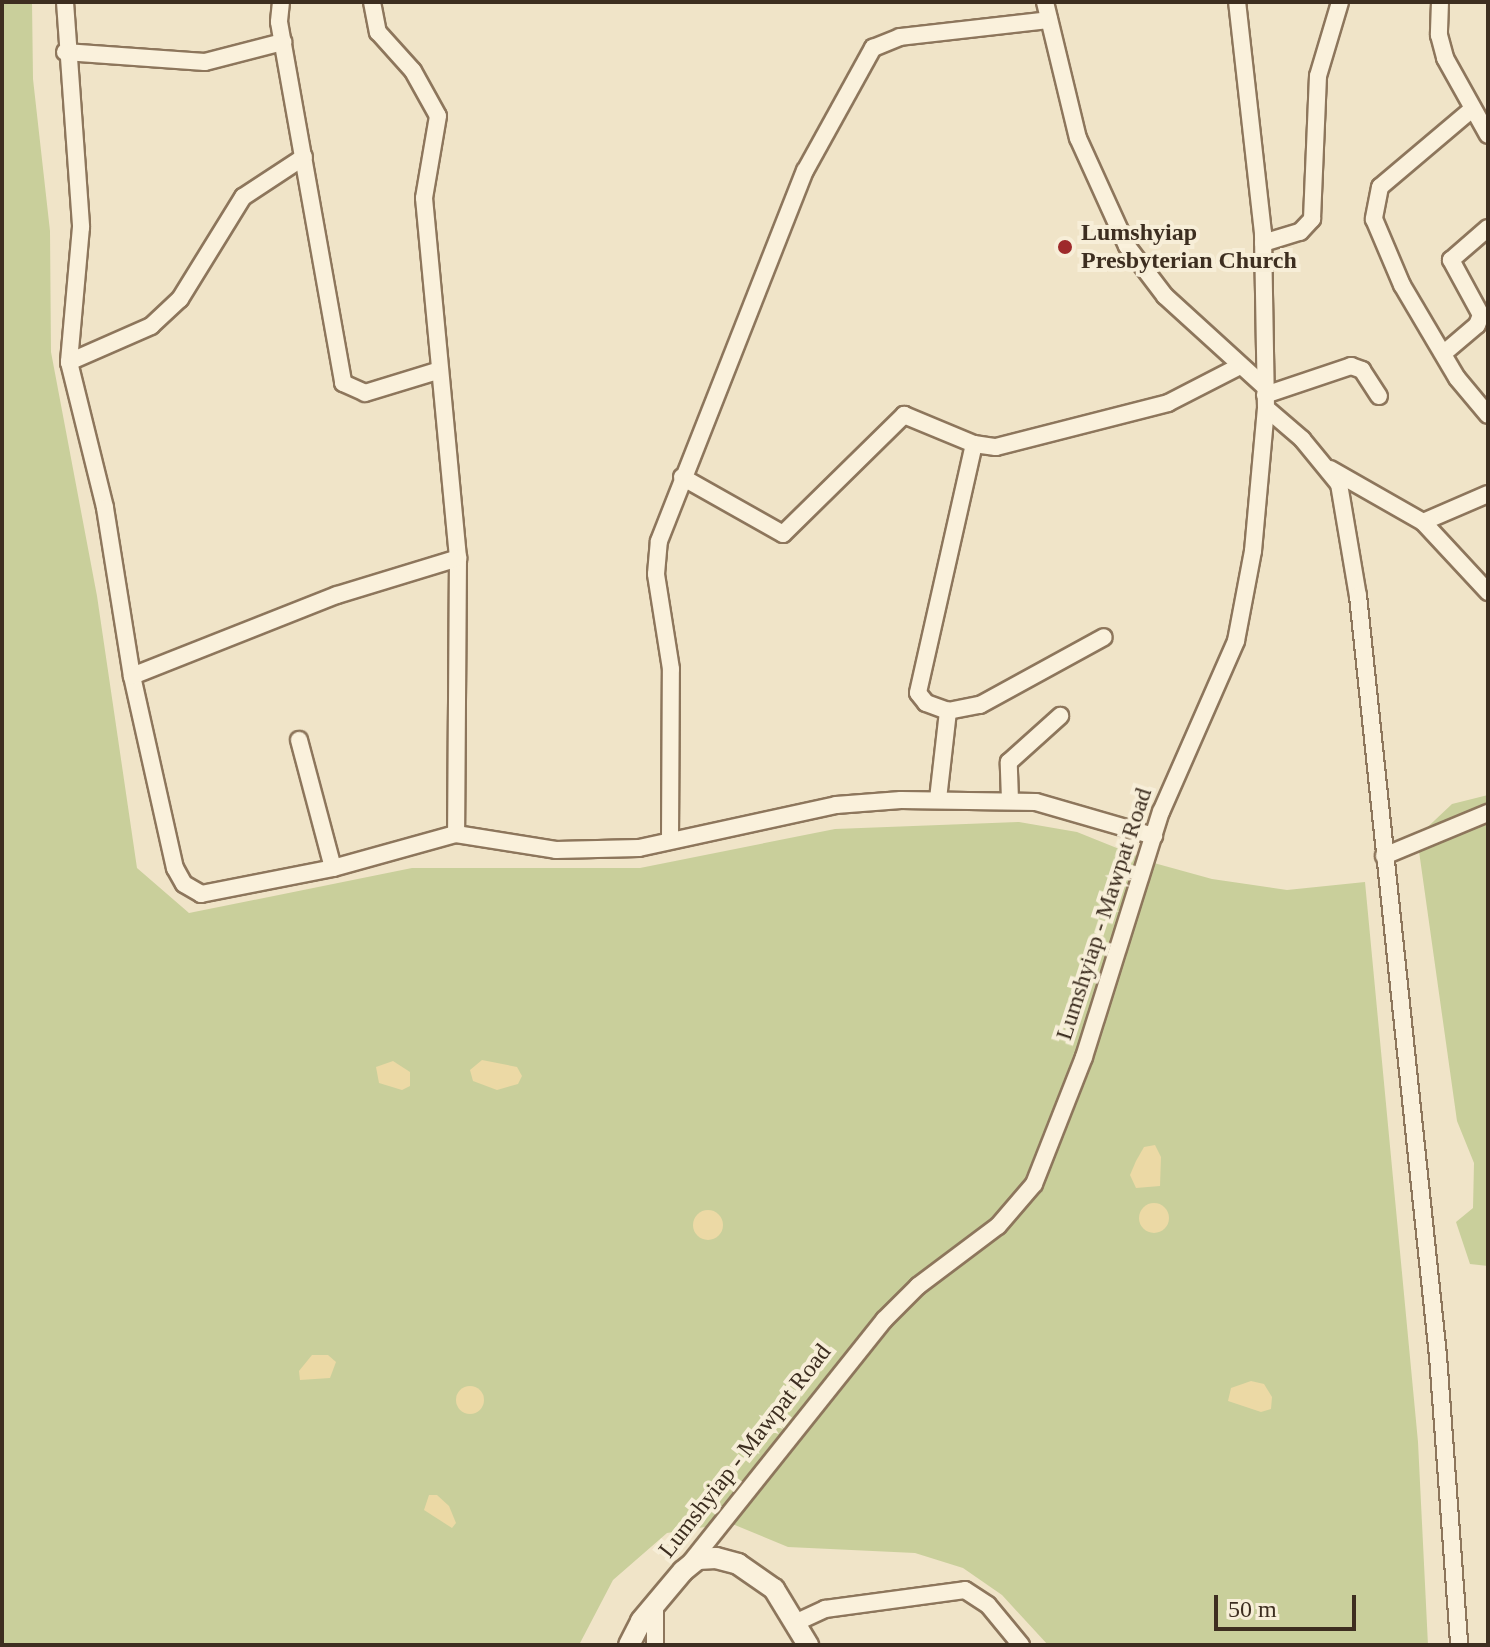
<!DOCTYPE html>
<style>
body{margin:0}
#map{position:relative;width:1490px;height:1647px;overflow:hidden;background:#f0e4c8;font-family:Georgia,serif}
div>[style]{position:absolute}
.green>*{inset:0;background:#c9cf9b}
.sand>*{inset:0;background:#ecd9a5}
.round{border-radius:50%}
.roads{filter:drop-shadow(2px 0 #8d765c) drop-shadow(-2px 0 #8d765c) drop-shadow(0 2px #8d765c) drop-shadow(0 -2px #8d765c)}
.minor>*{height:16px;margin:-8px;padding:0 8px;transform-origin:8px;border-radius:8px;background:#faf1dc}
.tertiary>*{height:20px;margin:-10px;padding:0 10px;transform-origin:10px;border-radius:10px;background:#faf1dc}
.dots>*{width:22px;height:22px;translate:-50% -50%;box-sizing:border-box;border:4px solid #f7eed8;border-radius:50%}
span{translate:-50% -50%;white-space:nowrap;text-align:center;line-height:1.15;-webkit-text-stroke:8px #f7eed8;paint-order:stroke}
.poi-label{font-size:24px;color:#3d2e20;font-weight:700}
.left{translate:0 -50%;text-align:left}
.street-label{font-size:24px;color:#3d2e20}
.frame{position:absolute;inset:0;border:4px solid #3d2e20;pointer-events:none}
.scale{position:absolute;left:1214px;top:1595px;width:142px;height:36px;box-sizing:border-box;border:4px solid #3d2e20;border-top:0;padding-left:10px;font-size:24px;line-height:28px;white-space:nowrap;color:#3d2e20;-webkit-text-stroke:6px #f7eed8;paint-order:stroke}
</style>
<div id="map">
<div class="green">
<i style="clip-path:polygon(2px 2px,32px 2px,33px 79px,50px 231px,51px 352px,97px 596px,137px 868px,189px 913px,412px 868px,640px 868px,835px 829px,1019px 822px,1077px 832px,1154px 863px,1212px 879px,1287px 890px,1365px 882px,1418px 1442px,1428px 1645px,1048px 1645px,1002px 1595px,963px 1568px,915px 1553px,788px 1547px,730px 1523px,667px 1533px,613px 1580px,579px 1645px,2px 1645px)"></i>
<i style="clip-path:polygon(1488px 795px,1488px 1266px,1470px 1264px,1456px 1222px,1473px 1208px,1474px 1163px,1457px 1121px,1417px 837px,1452px 804px)"></i>
</div>
<div class="sand">
<i style="clip-path:polygon(482px 1060px,517px 1067px,522px 1076px,518px 1084px,497px 1090px,473px 1081px,470px 1070px)"></i>
<i style="clip-path:polygon(393px 1061px,410px 1072px,410px 1086px,402px 1090px,379px 1083px,376px 1067px)"></i>
<i style="clip-path:polygon(1155px 1145px,1161px 1157px,1160px 1186px,1136px 1188px,1130px 1175px,1136px 1161px,1144px 1147px)"></i>
<i class="round" style="left:1139px;top:1203px;width:30px;height:30px"></i>
<i class="round" style="left:693px;top:1210px;width:30px;height:30px"></i>
<i style="clip-path:polygon(312px 1355px,328px 1355px,336px 1362px,330px 1378px,300px 1380px,299px 1371px)"></i>
<i style="clip-path:polygon(1251px 1381px,1264px 1384px,1272px 1397px,1271px 1409px,1261px 1412px,1228px 1401px,1231px 1388px)"></i>
<i class="round" style="left:456px;top:1386px;width:28px;height:28px"></i>
<i style="clip-path:polygon(429px 1495px,437px 1495px,449px 1506px,456px 1523px,452px 1528px,424px 1510px)"></i>
</div>
<div class="roads">
<div class="minor">
<i style="left:65px;top:2px;width:226px;rotate:85.9deg"></i>
<i style="left:81px;top:227px;width:136px;rotate:95.1deg"></i>
<i style="left:69px;top:362px;width:150px;rotate:76.1deg"></i>
<i style="left:105px;top:508px;width:170px;rotate:80.9deg"></i>
<i style="left:132px;top:676px;width:197px;rotate:77.4deg"></i>
<i style="left:175px;top:868px;width:18px;rotate:61deg"></i>
<i style="left:184px;top:884px;width:20px;rotate:30deg"></i>
<i style="left:201px;top:894px;width:135px;rotate:-11.1deg"></i>
<i style="left:333px;top:868px;width:128px;rotate:-15.5deg"></i>
<i style="left:456px;top:834px;width:101px;rotate:9.1deg"></i>
<i style="left:556px;top:850px;width:83px;rotate:-1.4deg"></i>
<i style="left:639px;top:848px;width:202px;rotate:-12.3deg"></i>
<i style="left:836px;top:805px;width:65px;rotate:-4.4deg"></i>
<i style="left:901px;top:800px;width:135px;rotate:0.8deg"></i>
<i style="left:1036px;top:802px;width:123px;rotate:16.1deg"></i>
<i style="left:281px;top:2px;width:20px;rotate:96deg"></i>
<i style="left:279px;top:22px;width:367px;rotate:79.9deg"></i>
<i style="left:343px;top:383px;width:24px;rotate:24deg"></i>
<i style="left:365px;top:393px;width:75px;rotate:-17deg"></i>
<i style="left:372px;top:2px;width:31px;rotate:79deg"></i>
<i style="left:378px;top:32px;width:52px;rotate:48.1deg"></i>
<i style="left:413px;top:71px;width:51px;rotate:60.9deg"></i>
<i style="left:438px;top:116px;width:83px;rotate:99.7deg"></i>
<i style="left:424px;top:198px;width:362px;rotate:84.6deg"></i>
<i style="left:458px;top:558px;width:276px;rotate:90.4deg"></i>
<i style="left:1045px;top:2px;width:140px;rotate:76.4deg"></i>
<i style="left:1078px;top:138px;width:119px;rotate:65.6deg"></i>
<i style="left:1127px;top:246px;width:63px;rotate:52.8deg"></i>
<i style="left:1165px;top:296px;width:135px;rotate:42.3deg"></i>
<i style="left:1440px;top:2px;width:33px;rotate:92deg"></i>
<i style="left:1439px;top:35px;width:24px;rotate:75deg"></i>
<i style="left:1445px;top:58px;width:88px;rotate:60.8deg"></i>
<i style="left:65px;top:52px;width:140px;rotate:4.1deg"></i>
<i style="left:205px;top:62px;width:81px;rotate:-14.4deg"></i>
<i style="left:1471px;top:110px;width:119px;rotate:139.8deg"></i>
<i style="left:1380px;top:187px;width:33px;rotate:101deg"></i>
<i style="left:1374px;top:219px;width:72px;rotate:67deg"></i>
<i style="left:1402px;top:285px;width:108px;rotate:59.4deg"></i>
<i style="left:1457px;top:378px;width:48px;rotate:50deg"></i>
<i style="left:1263px;top:243px;width:39px;rotate:-17deg"></i>
<i style="left:1300px;top:232px;width:18px;rotate:-47deg"></i>
<i style="left:1312px;top:219px;width:143px;rotate:-87.6deg"></i>
<i style="left:1318px;top:76px;width:77px;rotate:-73.4deg"></i>
<i style="left:1444px;top:353px;width:43px;rotate:-40.3deg"></i>
<i style="left:1477px;top:325px;width:11px;rotate:-68deg"></i>
<i style="left:1481px;top:315px;width:63px;rotate:-118.6deg"></i>
<i style="left:1451px;top:260px;width:49px;rotate:-40.9deg"></i>
<i style="left:69px;top:362px;width:90px;rotate:-23.7deg"></i>
<i style="left:151px;top:326px;width:40px;rotate:-43deg"></i>
<i style="left:180px;top:299px;width:120px;rotate:-58.3deg"></i>
<i style="left:243px;top:197px;width:73px;rotate:-33.3deg"></i>
<i style="left:1265px;top:395px;width:91px;rotate:-18.6deg"></i>
<i style="left:1351px;top:366px;width:12px;rotate:20deg"></i>
<i style="left:1362px;top:370px;width:31px;rotate:57deg"></i>
<i style="left:1266px;top:408px;width:48px;rotate:40.7deg"></i>
<i style="left:1302px;top:439px;width:58px;rotate:50.6deg"></i>
<i style="left:1339px;top:484px;width:114px;rotate:80.4deg"></i>
<i style="left:1358px;top:596px;width:764px;rotate:83.99deg"></i>
<i style="left:1438px;top:1356px;width:290px;rotate:85.8deg"></i>
<i style="left:974px;top:444px;width:255px;rotate:102.7deg"></i>
<i style="left:918px;top:693px;width:13px;rotate:51deg"></i>
<i style="left:926px;top:703px;width:23px;rotate:20deg"></i>
<i style="left:948px;top:711px;width:33px;rotate:-11deg"></i>
<i style="left:980px;top:705px;width:141px;rotate:-28.7deg"></i>
<i style="left:1330px;top:469px;width:107px;rotate:29.7deg"></i>
<i style="left:1423px;top:522px;width:96px;rotate:47.1deg"></i>
<i style="left:682px;top:477px;width:116px;rotate:29.4deg"></i>
<i style="left:783px;top:534px;width:170px;rotate:-44.5deg"></i>
<i style="left:904px;top:415px;width:76px;rotate:22.5deg"></i>
<i style="left:974px;top:444px;width:22px;rotate:8deg"></i>
<i style="left:996px;top:447px;width:178px;rotate:-14.3deg"></i>
<i style="left:1168px;top:403px;width:79px;rotate:-27.2deg"></i>
<i style="left:1423px;top:522px;width:71px;rotate:-23.3deg"></i>
<i style="left:132px;top:676px;width:220px;rotate:-21.6deg"></i>
<i style="left:337px;top:595px;width:127px;rotate:-17deg"></i>
<i style="left:299px;top:740px;width:132px;rotate:75.1deg"></i>
<i style="left:938px;top:799px;width:89px;rotate:-83.5deg"></i>
<i style="left:1010px;top:800px;width:38px;rotate:-92deg"></i>
<i style="left:1009px;top:762px;width:69px;rotate:-42deg"></i>
<i style="left:670px;top:840px;width:171px;rotate:-89.7deg"></i>
<i style="left:671px;top:669px;width:96px;rotate:-99deg"></i>
<i style="left:656px;top:574px;width:33px;rotate:-85deg"></i>
<i style="left:659px;top:541px;width:398px;rotate:-68.5deg"></i>
<i style="left:805px;top:171px;width:141px;rotate:-61.1deg"></i>
<i style="left:873px;top:48px;width:29px;rotate:-22deg"></i>
<i style="left:900px;top:37px;width:150px;rotate:-6.5deg"></i>
<i style="left:1384px;top:856px;width:113px;rotate:-22.5deg"></i>
<i style="left:690px;top:1563px;width:311px;rotate:-51.4deg"></i>
<i style="left:884px;top:1320px;width:48px;rotate:-45deg"></i>
<i style="left:918px;top:1286px;width:100px;rotate:-36.9deg"></i>
<i style="left:998px;top:1226px;width:55px;rotate:-49.4deg"></i>
<i style="left:1034px;top:1184px;width:136px;rotate:-68.5deg"></i>
<i style="left:1084px;top:1057px;width:257px;rotate:-72.6deg"></i>
<i style="left:1161px;top:812px;width:187px;rotate:-66.3deg"></i>
<i style="left:1236px;top:641px;width:92px;rotate:-79.3deg"></i>
<i style="left:1253px;top:551px;width:144px;rotate:-84.8deg"></i>
<i style="left:1266px;top:408px;width:175px;rotate:-91deg"></i>
<i style="left:1263px;top:233px;width:232px;rotate:-96.4deg"></i>
<i style="left:797px;top:1622px;width:31px;rotate:-25deg"></i>
<i style="left:825px;top:1609px;width:141px;rotate:-7.7deg"></i>
<i style="left:965px;top:1590px;width:27px;rotate:33deg"></i>
<i style="left:988px;top:1605px;width:52px;rotate:50.5deg"></i>
<i style="left:655px;top:1645px;width:42px;rotate:-90deg"></i>
</div>
<div class="tertiary">
<i style="left:629px;top:1645px;width:27px;rotate:-63deg"></i>
<i style="left:641px;top:1621px;width:65px;rotate:-50deg"></i>
<i style="left:683px;top:1571px;width:19px;rotate:-39deg"></i>
<i style="left:698px;top:1559px;width:18px;rotate:-3deg"></i>
<i style="left:716px;top:1558px;width:23px;rotate:15deg"></i>
<i style="left:738px;top:1564px;width:44px;rotate:34.8deg"></i>
<i style="left:774px;top:1589px;width:66px;rotate:58.7deg"></i>
</div>
</div>
<div class="dots">
<i style="left:1065px;top:247px;background:#9e2a2b"></i>
</div>
<div class="poi-label">
<span class="left" style="left:1081px;top:247px">Lumshyiap<br>Presbyterian Church</span>
</div>
<div class="street-label">
<span style="left:1104px;top:914px;rotate:-72deg">Lumshyiap - Mawpat Road</span>
<span style="left:745px;top:1451px;rotate:-52deg">Lumshyiap - Mawpat Road</span>
</div>
<div class="frame"></div>
<div class="scale">50 m</div>
</div>
